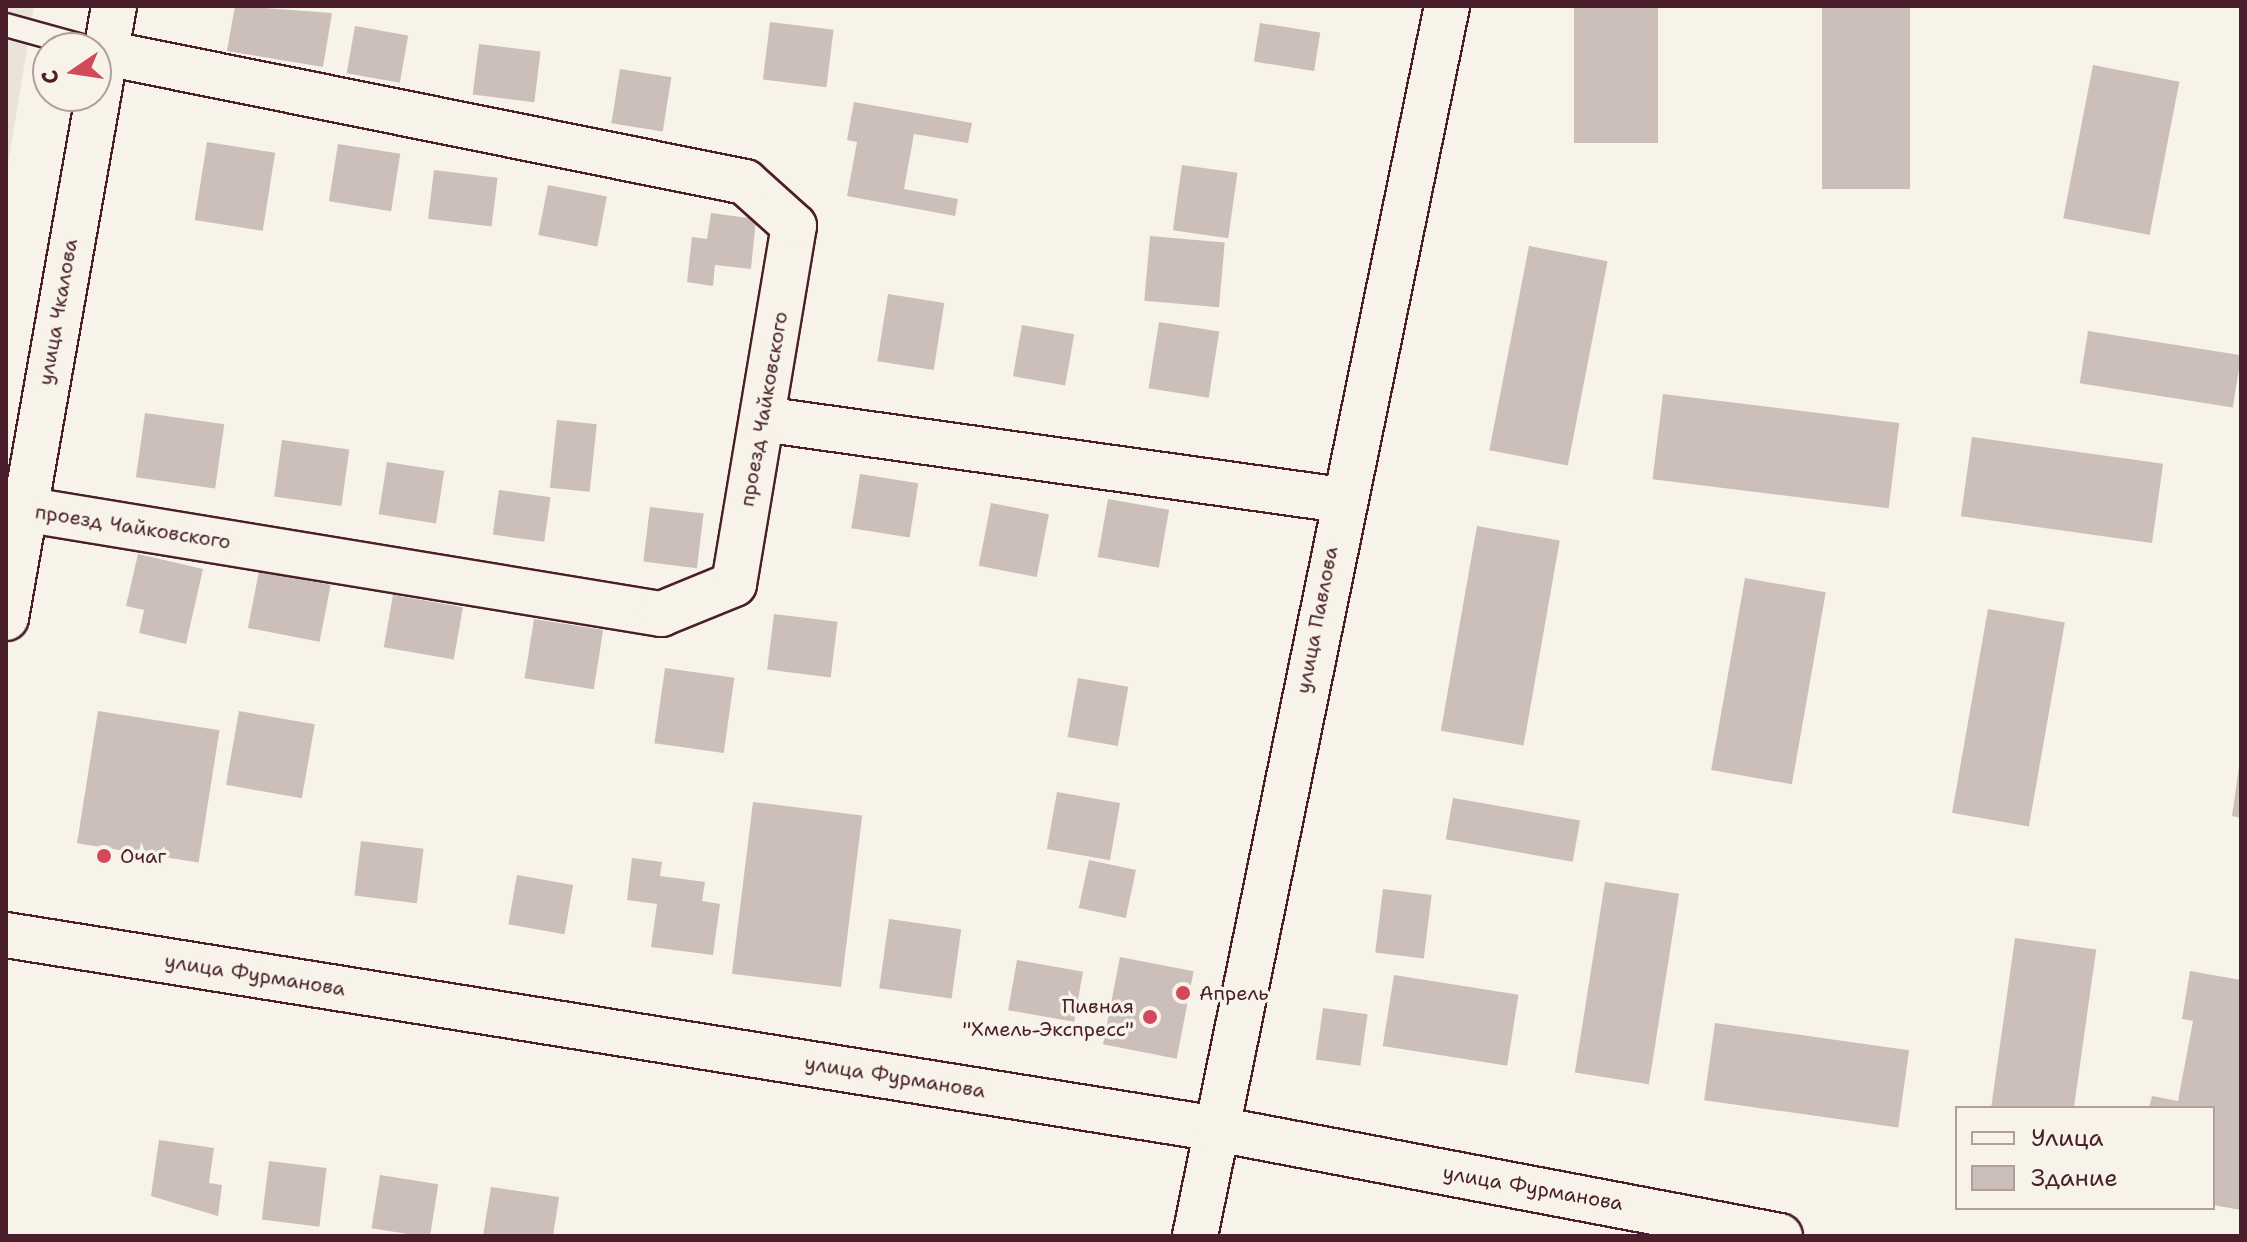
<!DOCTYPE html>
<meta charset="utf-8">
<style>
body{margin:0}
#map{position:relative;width:2247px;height:1242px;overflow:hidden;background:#f7f3e8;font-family:"Shantell Sans",sans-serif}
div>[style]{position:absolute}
.built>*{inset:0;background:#eae3da}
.building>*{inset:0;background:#ccbfb9;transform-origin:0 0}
.roads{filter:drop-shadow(2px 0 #4a1f2b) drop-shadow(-2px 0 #4a1f2b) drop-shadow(0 2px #4a1f2b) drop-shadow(0 -2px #4a1f2b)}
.service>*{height:22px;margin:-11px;padding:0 11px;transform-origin:11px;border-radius:11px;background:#f7f3e8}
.minor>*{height:44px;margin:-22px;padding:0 22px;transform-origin:22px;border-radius:22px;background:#f7f3e8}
.tertiary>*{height:44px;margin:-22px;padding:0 22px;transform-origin:22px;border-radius:22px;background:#f7f3e8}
.dots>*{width:22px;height:22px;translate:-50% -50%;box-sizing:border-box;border:4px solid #f7f3e8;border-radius:50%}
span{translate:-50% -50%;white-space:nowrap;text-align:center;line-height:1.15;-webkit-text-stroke:7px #f7f3e8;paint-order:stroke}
.street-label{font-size:20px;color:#4a1f2b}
.poi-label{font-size:20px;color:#4a1f2b}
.left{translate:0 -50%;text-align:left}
.right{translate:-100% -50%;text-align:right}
.frame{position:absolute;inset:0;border:8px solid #4a1f2b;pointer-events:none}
.legend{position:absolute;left:1955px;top:1106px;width:260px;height:104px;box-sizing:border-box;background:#f7f3e8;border:2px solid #b29e9c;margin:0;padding:10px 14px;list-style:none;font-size:24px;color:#4a1f2b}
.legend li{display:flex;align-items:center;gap:16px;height:40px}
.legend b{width:40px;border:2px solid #b29e9c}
.north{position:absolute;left:32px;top:32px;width:80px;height:80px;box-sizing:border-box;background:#f7f3e8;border:2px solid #b29e9c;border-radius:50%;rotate:257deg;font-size:22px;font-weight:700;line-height:32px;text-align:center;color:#4a1f2b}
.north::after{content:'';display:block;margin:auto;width:28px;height:36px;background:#d1495b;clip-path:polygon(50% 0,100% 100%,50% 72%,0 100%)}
</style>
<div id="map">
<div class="built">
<i style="clip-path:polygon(6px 6px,34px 6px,6px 176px)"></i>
</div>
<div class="building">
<i style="clip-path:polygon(235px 6px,332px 13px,323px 67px,227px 51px)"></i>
<i style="left:1574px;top:6px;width:84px;height:137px"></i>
<i style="left:1822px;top:6px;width:88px;height:183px"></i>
<i style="left:770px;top:22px;width:64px;height:58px;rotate:7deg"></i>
<i style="left:1260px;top:23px;width:61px;height:39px;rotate:9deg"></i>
<i style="left:355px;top:26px;width:54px;height:48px;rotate:10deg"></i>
<i style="left:479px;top:44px;width:62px;height:51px;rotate:7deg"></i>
<i style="left:2093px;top:65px;width:88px;height:156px;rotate:11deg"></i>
<i style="left:620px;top:69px;width:52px;height:55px;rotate:9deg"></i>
<i style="clip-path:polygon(854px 102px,972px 123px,968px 143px,914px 134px,904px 189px,958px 199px,955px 216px,847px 196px,857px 142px,847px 140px)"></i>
<i style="left:207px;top:142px;width:69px;height:79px;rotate:9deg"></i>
<i style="left:338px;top:144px;width:63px;height:58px;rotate:9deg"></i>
<i style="left:1182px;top:165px;width:56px;height:66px;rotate:8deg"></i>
<i style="left:434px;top:170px;width:64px;height:49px;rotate:7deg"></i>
<i style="left:548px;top:185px;width:60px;height:51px;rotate:11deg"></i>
<i style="clip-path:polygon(711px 213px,756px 219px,751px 269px,715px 265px,713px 286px,687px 282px,692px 237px,707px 239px)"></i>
<i style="left:1150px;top:236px;width:75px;height:65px;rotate:5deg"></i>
<i style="left:1529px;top:246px;width:80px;height:208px;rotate:11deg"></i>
<i style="left:888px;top:294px;width:57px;height:68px;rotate:9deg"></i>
<i style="left:1159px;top:322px;width:61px;height:67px;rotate:9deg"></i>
<i style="left:1022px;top:325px;width:53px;height:52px;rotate:10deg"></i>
<i style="left:2088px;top:331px;width:155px;height:53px;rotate:9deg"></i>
<i style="left:1663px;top:394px;width:238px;height:86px;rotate:7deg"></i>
<i style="left:145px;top:413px;width:80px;height:65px;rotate:8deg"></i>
<i style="left:557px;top:420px;width:40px;height:68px;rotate:6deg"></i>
<i style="left:1972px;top:437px;width:193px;height:80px;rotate:8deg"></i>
<i style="left:282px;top:440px;width:68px;height:57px;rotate:8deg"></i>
<i style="left:387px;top:462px;width:58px;height:53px;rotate:9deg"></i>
<i style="left:860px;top:474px;width:59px;height:55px;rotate:9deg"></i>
<i style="left:499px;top:490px;width:52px;height:45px;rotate:8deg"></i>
<i style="left:1108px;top:499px;width:62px;height:59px;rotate:10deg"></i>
<i style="left:991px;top:503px;width:59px;height:64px;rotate:11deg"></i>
<i style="left:650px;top:507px;width:54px;height:55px;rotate:7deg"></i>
<i style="left:1477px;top:526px;width:84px;height:208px;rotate:10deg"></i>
<i style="clip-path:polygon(138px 554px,203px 569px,186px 644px,139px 633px,144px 610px,126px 606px)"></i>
<i style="left:259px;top:571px;width:73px;height:58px;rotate:11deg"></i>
<i style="left:1745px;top:578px;width:82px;height:195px;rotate:10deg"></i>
<i style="left:393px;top:595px;width:71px;height:53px;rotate:10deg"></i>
<i style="left:1988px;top:609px;width:78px;height:207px;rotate:10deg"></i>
<i style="left:774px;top:614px;width:64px;height:56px;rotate:7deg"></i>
<i style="left:534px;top:619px;width:70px;height:60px;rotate:9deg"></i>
<i style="left:665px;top:668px;width:70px;height:76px;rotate:8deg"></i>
<i style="left:1078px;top:678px;width:51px;height:60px;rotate:10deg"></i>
<i style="left:98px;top:711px;width:123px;height:134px;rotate:9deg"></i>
<i style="left:239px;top:711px;width:77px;height:75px;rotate:10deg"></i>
<i style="clip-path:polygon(2239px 767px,2241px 767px,2241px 818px,2232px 816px)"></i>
<i style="left:1057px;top:792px;width:64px;height:58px;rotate:10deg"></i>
<i style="left:1453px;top:798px;width:129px;height:42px;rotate:10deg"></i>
<i style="left:753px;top:802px;width:110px;height:173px;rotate:7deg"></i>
<i style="left:361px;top:841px;width:63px;height:55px;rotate:7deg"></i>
<i style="clip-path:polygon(632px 858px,662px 862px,660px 876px,705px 882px,702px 901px,720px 904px,713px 955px,651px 947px,657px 904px,627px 900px)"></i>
<i style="left:1089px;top:860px;width:48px;height:49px;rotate:12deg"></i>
<i style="left:517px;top:875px;width:57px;height:50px;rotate:10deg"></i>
<i style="left:1605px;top:882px;width:75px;height:193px;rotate:9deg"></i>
<i style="left:1383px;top:889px;width:49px;height:64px;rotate:7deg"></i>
<i style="left:889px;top:919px;width:73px;height:70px;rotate:8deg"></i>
<i style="left:2015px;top:938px;width:82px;height:172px;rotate:8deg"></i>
<i style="left:1120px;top:957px;width:75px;height:89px;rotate:11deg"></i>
<i style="left:1017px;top:960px;width:67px;height:51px;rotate:10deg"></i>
<i style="clip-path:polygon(2190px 971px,2241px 980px,2241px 1210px,2213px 1205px,2213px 1108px,2149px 1108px,2152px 1096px,2178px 1101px,2193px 1021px,2182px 1019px)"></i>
<i style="left:1394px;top:975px;width:126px;height:72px;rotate:9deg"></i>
<i style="left:1323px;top:1008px;width:45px;height:52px;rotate:8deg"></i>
<i style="left:1715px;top:1023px;width:196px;height:78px;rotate:8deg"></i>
<i style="clip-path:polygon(159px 1140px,214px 1148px,209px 1183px,222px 1185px,218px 1216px,151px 1196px)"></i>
<i style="left:269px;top:1161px;width:58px;height:59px;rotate:7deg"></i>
<i style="left:380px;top:1175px;width:59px;height:54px;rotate:9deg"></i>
<i style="clip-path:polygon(491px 1187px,559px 1197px,553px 1236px,483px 1236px)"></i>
</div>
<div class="roads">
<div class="service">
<i style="left:6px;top:25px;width:86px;rotate:15.5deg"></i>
</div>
<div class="minor">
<i style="left:762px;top:419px;width:585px;rotate:7.96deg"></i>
<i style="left:23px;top:509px;width:647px;rotate:9.35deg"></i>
<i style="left:661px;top:614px;width:79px;rotate:-22.3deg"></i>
<i style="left:734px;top:584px;width:363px;rotate:-80.5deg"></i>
<i style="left:794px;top:226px;width:66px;rotate:-138.1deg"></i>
<i style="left:745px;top:182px;width:652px;rotate:-168.59deg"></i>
<i style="left:1195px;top:1236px;width:1256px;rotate:-78.42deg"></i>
</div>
<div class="tertiary">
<i style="left:6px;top:618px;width:621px;rotate:-79.99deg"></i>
<i style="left:6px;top:935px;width:1226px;rotate:9.1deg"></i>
<i style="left:1217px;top:1129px;width:573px;rotate:10.76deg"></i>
</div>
</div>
<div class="dots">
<i style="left:104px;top:856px;background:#d1495b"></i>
<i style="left:1183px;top:993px;background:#d1495b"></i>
<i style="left:1150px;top:1017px;background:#d1495b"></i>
</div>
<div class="street-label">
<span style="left:58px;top:312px;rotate:-80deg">улица Чкалова</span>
<span style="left:764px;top:409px;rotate:-80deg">проезд Чайковского</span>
<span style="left:133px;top:527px;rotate:9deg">проезд Чайковского</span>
<span style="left:1317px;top:620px;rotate:-79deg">улица Павлова</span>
<span style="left:255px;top:975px;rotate:9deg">улица Фурманова</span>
<span style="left:895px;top:1077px;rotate:9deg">улица Фурманова</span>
<span style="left:1533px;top:1188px;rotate:10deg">улица Фурманова</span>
</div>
<div class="poi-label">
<span class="left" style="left:120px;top:856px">Очаг</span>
<span class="left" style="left:1199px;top:993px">Апрель</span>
<span class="right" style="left:1134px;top:1018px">Пивная<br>"Хмель-Экспресс"</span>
</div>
<div class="frame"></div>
<ul class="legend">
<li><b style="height:10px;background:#f7f3e8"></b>Улица</li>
<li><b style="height:22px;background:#ccbfb9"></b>Здание</li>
</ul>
<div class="north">С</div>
</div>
